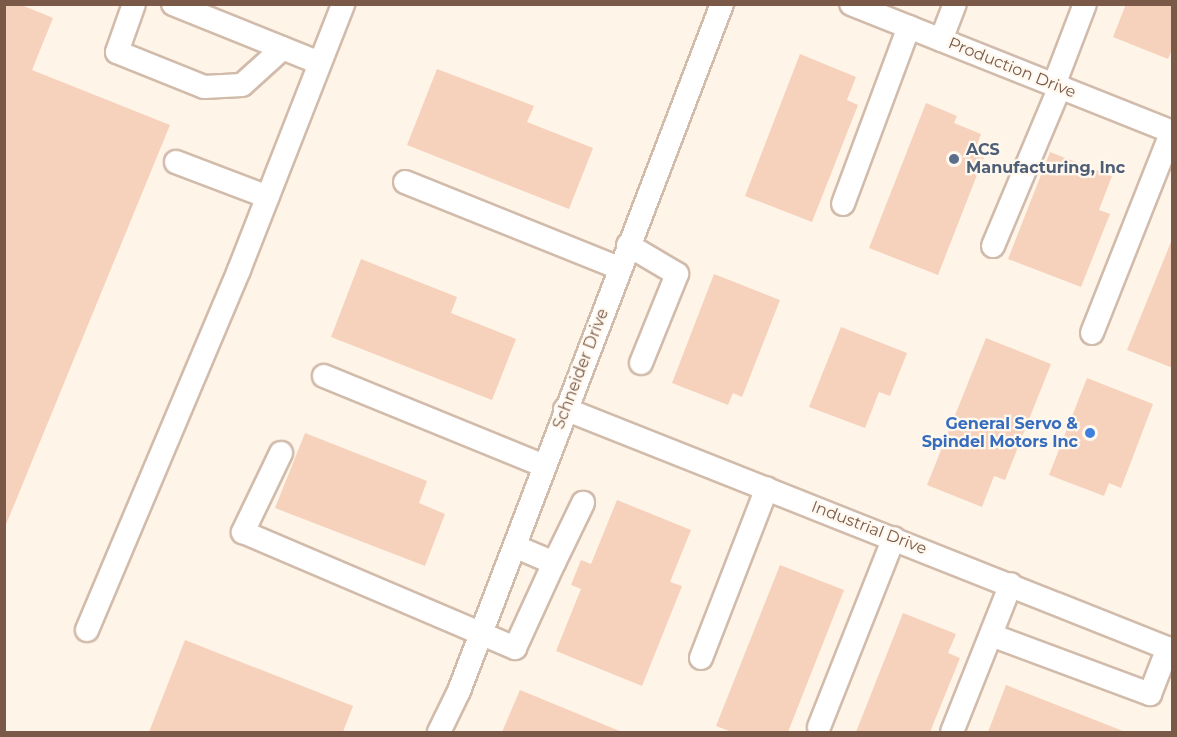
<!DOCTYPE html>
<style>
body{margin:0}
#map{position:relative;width:1177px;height:737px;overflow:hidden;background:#fef4e7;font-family:Montserrat,sans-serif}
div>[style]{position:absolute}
.building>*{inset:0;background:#f6d2bc}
.roads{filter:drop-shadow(2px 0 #d1bbab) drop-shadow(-2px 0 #d1bbab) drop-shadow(0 2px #d1bbab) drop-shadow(0 -2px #d1bbab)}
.minor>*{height:22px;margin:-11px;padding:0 11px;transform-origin:11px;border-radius:11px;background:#fff}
.dots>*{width:16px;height:16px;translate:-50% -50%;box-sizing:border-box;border:3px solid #fff8ef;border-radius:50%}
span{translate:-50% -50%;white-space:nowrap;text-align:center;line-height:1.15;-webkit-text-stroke:4.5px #fff8ef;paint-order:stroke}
.street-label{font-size:16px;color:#7a5948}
.service-label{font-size:16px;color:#4e5e75;font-weight:700}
.left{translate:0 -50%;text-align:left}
.shop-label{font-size:16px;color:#366cbe;font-weight:700}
.right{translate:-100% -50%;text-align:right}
.frame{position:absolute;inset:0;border:6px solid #7a5948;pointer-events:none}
</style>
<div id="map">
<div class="building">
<i style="clip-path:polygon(4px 4px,19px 4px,53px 18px,32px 70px,170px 125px,5px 527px)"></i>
<i style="clip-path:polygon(1126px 4px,1173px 4px,1173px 47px,1168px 59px,1113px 37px)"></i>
<i style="clip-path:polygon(800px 54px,856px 77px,847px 100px,858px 105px,812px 222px,745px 196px)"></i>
<i style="clip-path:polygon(437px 69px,534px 106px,527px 122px,593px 148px,569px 209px,407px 145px)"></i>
<i style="clip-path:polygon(926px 103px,957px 116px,954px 123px,981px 134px,974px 153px,984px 157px,938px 275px,869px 248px)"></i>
<i style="clip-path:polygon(1050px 152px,1112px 176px,1099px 210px,1110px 214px,1081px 287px,1008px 259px)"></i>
<i style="clip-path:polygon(1173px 237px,1173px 368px,1127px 350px)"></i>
<i style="clip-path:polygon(361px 259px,457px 297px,451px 313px,516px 339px,492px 400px,331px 337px)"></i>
<i style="clip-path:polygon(714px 274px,780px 300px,742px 397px,733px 393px,728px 405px,672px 383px)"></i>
<i style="clip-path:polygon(841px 327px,907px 353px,890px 396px,879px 392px,865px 428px,809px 407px)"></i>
<i style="clip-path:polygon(986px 338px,1051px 364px,1005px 480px,994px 476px,982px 507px,927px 485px)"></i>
<i style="clip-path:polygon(1087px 378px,1153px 404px,1121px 488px,1109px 483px,1104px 496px,1049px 475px)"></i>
<i style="clip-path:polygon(305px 433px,427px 481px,419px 503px,445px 514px,425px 566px,275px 508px)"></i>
<i style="clip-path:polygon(617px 500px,691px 530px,670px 582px,682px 586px,642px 686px,556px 651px,581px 589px,571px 585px,581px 560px,591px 564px)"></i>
<i style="clip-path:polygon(780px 565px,844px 590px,788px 732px,732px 732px,716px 726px)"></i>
<i style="clip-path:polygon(903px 613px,956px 634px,948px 653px,960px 658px,930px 732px,856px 732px)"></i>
<i style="clip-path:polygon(185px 640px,353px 706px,343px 732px,149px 732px)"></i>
<i style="clip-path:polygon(1006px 685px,1123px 731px,1123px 732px,988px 732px)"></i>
<i style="clip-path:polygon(520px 690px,622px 732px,502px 732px)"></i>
</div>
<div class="roads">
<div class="minor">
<i style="left:134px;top:4px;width:51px;rotate:109.5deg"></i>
<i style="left:117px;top:52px;width:94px;rotate:21.9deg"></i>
<i style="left:204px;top:87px;width:38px;rotate:-3deg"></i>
<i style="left:242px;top:85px;width:55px;rotate:-42.1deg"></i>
<i style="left:173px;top:4px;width:158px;rotate:21.9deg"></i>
<i style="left:851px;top:4px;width:346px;rotate:21.7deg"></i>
<i style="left:941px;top:40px;width:39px;rotate:-69deg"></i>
<i style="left:1054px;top:85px;width:87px;rotate:-69.1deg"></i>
<i style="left:176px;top:162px;width:98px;rotate:20.8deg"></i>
<i style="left:405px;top:182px;width:231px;rotate:21.9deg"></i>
<i style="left:843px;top:204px;width:189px;rotate:-69.6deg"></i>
<i style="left:628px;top:245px;width:57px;rotate:30.6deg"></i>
<i style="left:677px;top:274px;width:96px;rotate:112deg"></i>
<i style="left:993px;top:246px;width:173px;rotate:-67.2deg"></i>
<i style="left:1092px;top:333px;width:217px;rotate:-68.4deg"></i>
<i style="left:324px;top:376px;width:238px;rotate:22.2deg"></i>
<i style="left:565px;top:409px;width:653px;rotate:21.65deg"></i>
<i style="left:281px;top:453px;width:88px;rotate:115.7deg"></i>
<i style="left:243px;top:532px;width:296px;rotate:23.1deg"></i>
<i style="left:515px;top:648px;width:94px;rotate:-65.4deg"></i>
<i style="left:554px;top:563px;width:43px;rotate:-157deg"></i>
<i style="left:554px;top:563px;width:67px;rotate:-64.2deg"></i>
<i style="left:87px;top:630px;width:391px;rotate:-67.1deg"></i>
<i style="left:239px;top:270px;width:286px;rotate:-68.6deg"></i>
<i style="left:991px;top:635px;width:170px;rotate:20.4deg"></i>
<i style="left:1150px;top:694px;width:49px;rotate:-68.6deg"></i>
<i style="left:701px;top:658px;width:182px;rotate:-68.8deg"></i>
<i style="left:819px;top:727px;width:203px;rotate:-68.4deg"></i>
<i style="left:439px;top:732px;width:46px;rotate:-64deg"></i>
<i style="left:459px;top:691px;width:736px;rotate:-69.05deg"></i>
<i style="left:952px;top:732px;width:159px;rotate:-68.3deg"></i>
</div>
</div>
<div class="dots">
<i style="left:954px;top:159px;background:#5c6f8a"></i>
<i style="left:1090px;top:433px;background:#3f7fe0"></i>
</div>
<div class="street-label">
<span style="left:1012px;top:68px;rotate:22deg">Production Drive</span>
<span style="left:581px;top:369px;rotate:-69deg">Schneider Drive</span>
<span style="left:869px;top:528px;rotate:21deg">Industrial Drive</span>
</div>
<div class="service-label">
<span class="left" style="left:966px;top:159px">ACS<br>Manufacturing, Inc</span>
</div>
<div class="shop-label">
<span class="right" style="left:1078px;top:433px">General Servo &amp;<br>Spindel Motors Inc</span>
</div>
<div class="frame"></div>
</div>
